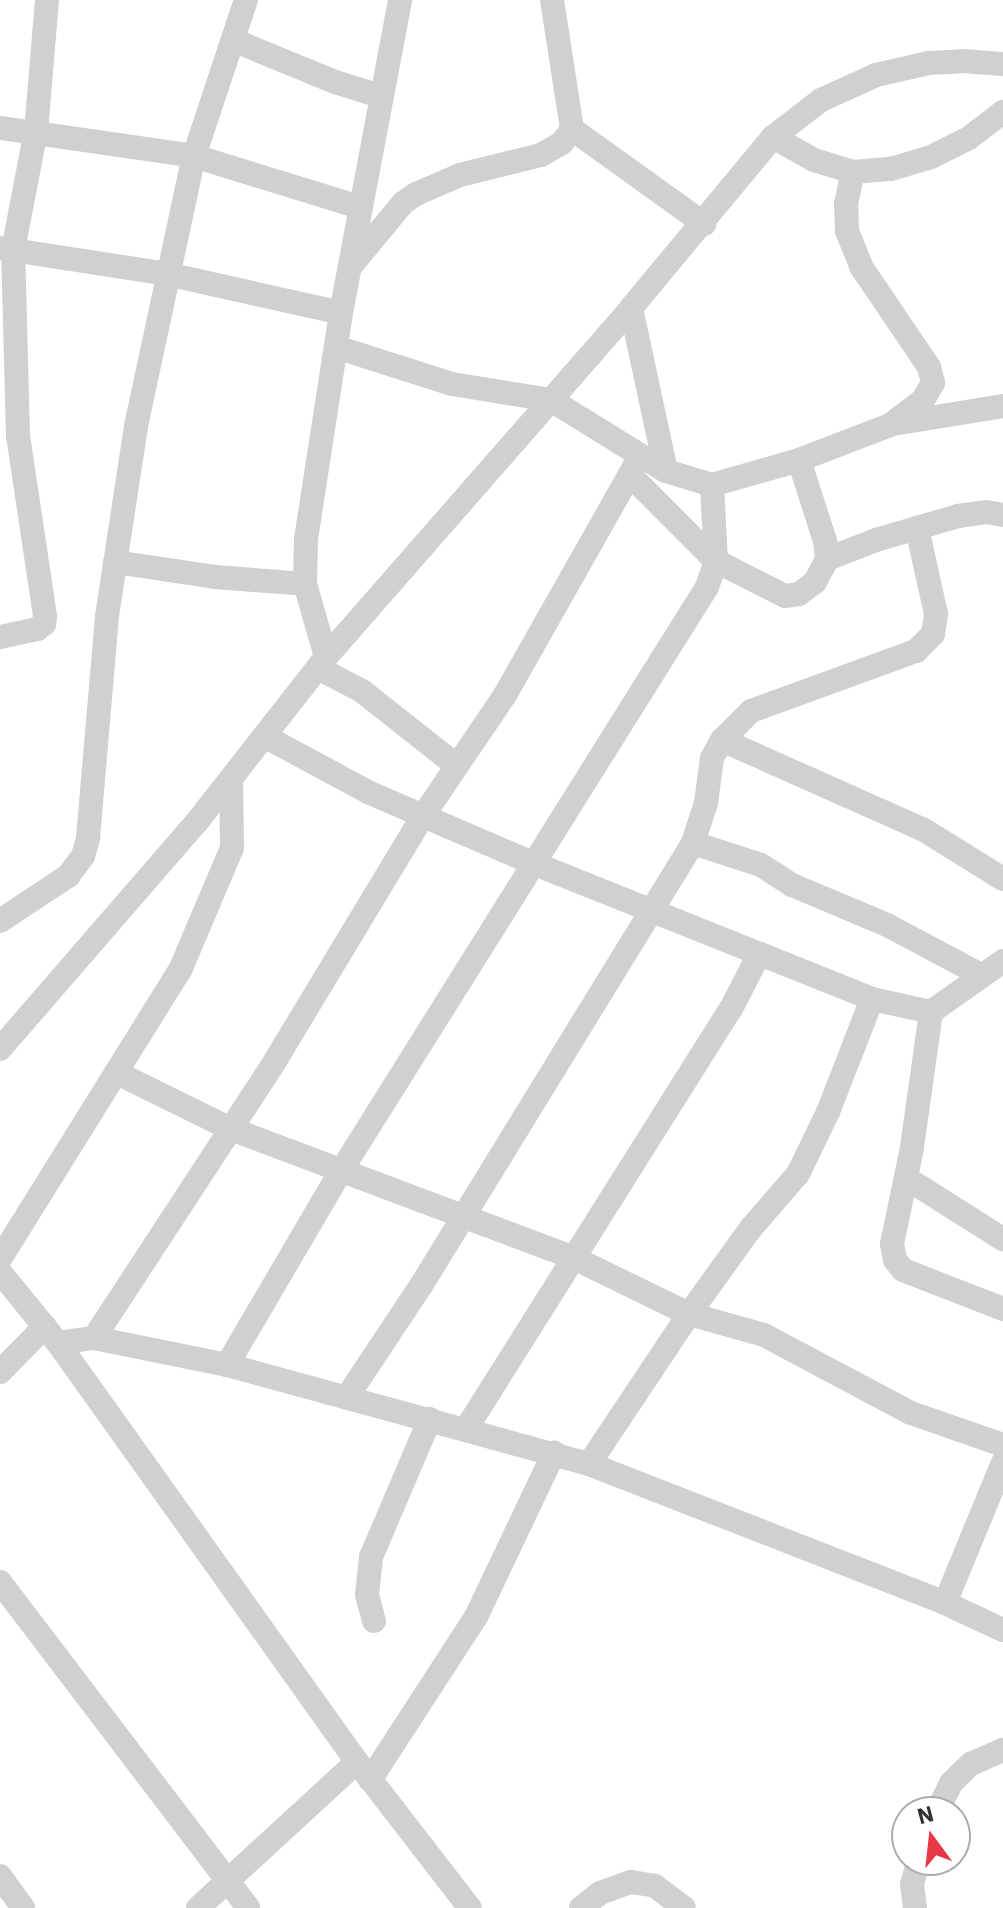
<!DOCTYPE html>
<style>
body{margin:0}
#map{position:relative;width:1003px;height:1908px;overflow:hidden;background:#fff;font-family:"IBM Plex Sans",sans-serif}
div>[style]{position:absolute}
.minor>*{height:24px;margin:-12px;padding:0 12px;transform-origin:12px;border-radius:12px;background:#d0d0d0}
span{translate:-50% -50%;white-space:nowrap;text-align:center;line-height:1.15;-webkit-text-stroke:8px #fff;paint-order:stroke}
.north{position:absolute;left:891px;top:1796px;width:80px;height:80px;box-sizing:border-box;background:#fff;border:2px solid #adadad;border-radius:50%;rotate:345deg;font-size:22px;font-weight:700;line-height:32px;text-align:center;color:#333}
.north::after{content:'';display:block;margin:auto;width:28px;height:36px;background:#e63946;clip-path:polygon(50% 0,100% 100%,50% 72%,0 100%)}
</style>
<div id="map">
<div class="minor">
<i style="left:233px;top:40px;width:110px;rotate:22.4deg"></i>
<i style="left:335px;top:82px;width:47px;rotate:17.3deg"></i>
<i style="left:0;top:128px;width:196px;rotate:8.2deg"></i>
<i style="left:194px;top:156px;width:174px;rotate:17.1deg"></i>
<i style="left:572px;top:129px;width:163px;rotate:35.7deg"></i>
<i style="left:773px;top:137px;width:47px;rotate:29.3deg"></i>
<i style="left:814px;top:160px;width:41px;rotate:17.1deg"></i>
<i style="left:853px;top:172px;width:38px;rotate:-5deg"></i>
<i style="left:891px;top:169px;width:42px;rotate:-16.7deg"></i>
<i style="left:931px;top:157px;width:42px;rotate:-26.6deg"></i>
<i style="left:969px;top:138px;width:43px;rotate:-37.4deg"></i>
<i style="left:0;top:248px;width:169px;rotate:8.8deg"></i>
<i style="left:167px;top:274px;width:178px;rotate:12.6deg"></i>
<i style="left:350px;top:267px;width:83px;rotate:-50.4deg"></i>
<i style="left:403px;top:203px;width:16px;rotate:-35deg"></i>
<i style="left:416px;top:194px;width:48px;rotate:-23.4deg"></i>
<i style="left:460px;top:175px;width:83px;rotate:-13.9deg"></i>
<i style="left:541px;top:155px;width:24px;rotate:-30deg"></i>
<i style="left:562px;top:143px;width:17px;rotate:-54deg"></i>
<i style="left:572px;top:129px;width:131px;rotate:-98.8deg"></i>
<i style="left:631px;top:308px;width:167px;rotate:77.9deg"></i>
<i style="left:336px;top:347px;width:122px;rotate:17.7deg"></i>
<i style="left:452px;top:384px;width:100px;rotate:9.2deg"></i>
<i style="left:551px;top:400px;width:135px;rotate:31.7deg"></i>
<i style="left:666px;top:471px;width:48px;rotate:16.9deg"></i>
<i style="left:712px;top:485px;width:91px;rotate:-16deg"></i>
<i style="left:799px;top:460px;width:97px;rotate:-21deg"></i>
<i style="left:890px;top:425px;width:41px;rotate:-37.1deg"></i>
<i style="left:923px;top:400px;width:20px;rotate:-60deg"></i>
<i style="left:933px;top:383px;width:16px;rotate:-104deg"></i>
<i style="left:929px;top:367px;width:120px;rotate:-124.1deg"></i>
<i style="left:862px;top:268px;width:40px;rotate:-112deg"></i>
<i style="left:847px;top:231px;width:27px;rotate:-92deg"></i>
<i style="left:846px;top:204px;width:33px;rotate:-78deg"></i>
<i style="left:893px;top:424px;width:111px;rotate:-9.3deg"></i>
<i style="left:630px;top:475px;width:122px;rotate:45deg"></i>
<i style="left:716px;top:561px;width:77px;rotate:26.9deg"></i>
<i style="left:785px;top:596px;width:14px;rotate:-8deg"></i>
<i style="left:799px;top:594px;width:20px;rotate:-37deg"></i>
<i style="left:815px;top:582px;width:26px;rotate:-62deg"></i>
<i style="left:827px;top:559px;width:18px;rotate:-96deg"></i>
<i style="left:825px;top:541px;width:85px;rotate:-107.8deg"></i>
<i style="left:827px;top:559px;width:53px;rotate:-21.2deg"></i>
<i style="left:876px;top:540px;width:85px;rotate:-16.3deg"></i>
<i style="left:958px;top:516px;width:28px;rotate:-8deg"></i>
<i style="left:986px;top:512px;width:17px;rotate:10deg"></i>
<i style="left:115px;top:562px;width:101px;rotate:8.5deg"></i>
<i style="left:215px;top:577px;width:90px;rotate:4.4deg"></i>
<i style="left:0;top:637px;width:38px;rotate:-12deg"></i>
<i style="left:37px;top:629px;width:9px;rotate:-36deg"></i>
<i style="left:44px;top:624px;width:8px;rotate:-83deg"></i>
<i style="left:45px;top:616px;width:182px;rotate:-98.5deg"></i>
<i style="left:18px;top:436px;width:186px;rotate:-91.5deg"></i>
<i style="left:13px;top:250px;width:121px;rotate:-79.1deg"></i>
<i style="left:36px;top:131px;width:131px;rotate:-85.2deg"></i>
<i style="left:326px;top:657px;width:76px;rotate:-106deg"></i>
<i style="left:305px;top:584px;width:45px;rotate:-88.7deg"></i>
<i style="left:306px;top:539px;width:229px;rotate:-81.2deg"></i>
<i style="left:341px;top:313px;width:319px;rotate:-79.3deg"></i>
<i style="left:318px;top:668px;width:50px;rotate:27.6deg"></i>
<i style="left:362px;top:691px;width:121px;rotate:38.3deg"></i>
<i style="left:266px;top:737px;width:118px;rotate:28.3deg"></i>
<i style="left:370px;top:793px;width:180px;rotate:23.3deg"></i>
<i style="left:535px;top:864px;width:363px;rotate:21.8deg"></i>
<i style="left:872px;top:999px;width:60px;rotate:12.4deg"></i>
<i style="left:722px;top:740px;width:221px;rotate:24deg"></i>
<i style="left:924px;top:830px;width:93px;rotate:31.8deg"></i>
<i style="left:693px;top:843px;width:71px;rotate:17.9deg"></i>
<i style="left:761px;top:865px;width:37px;rotate:33deg"></i>
<i style="left:792px;top:885px;width:103px;rotate:22.8deg"></i>
<i style="left:887px;top:925px;width:106px;rotate:28deg"></i>
<i style="left:0;top:921px;width:82px;rotate:-33.5deg"></i>
<i style="left:68px;top:876px;width:25px;rotate:-53deg"></i>
<i style="left:83px;top:856px;width:19px;rotate:-74deg"></i>
<i style="left:88px;top:838px;width:223px;rotate:-85.1deg"></i>
<i style="left:107px;top:616px;width:192px;rotate:-81.3deg"></i>
<i style="left:136px;top:426px;width:276px;rotate:-77.9deg"></i>
<i style="left:194px;top:156px;width:164px;rotate:-71.6deg"></i>
<i style="left:1003px;top:961px;width:88px;rotate:144.7deg"></i>
<i style="left:931px;top:1012px;width:137px;rotate:98deg"></i>
<i style="left:912px;top:1148px;width:98px;rotate:101.8deg"></i>
<i style="left:892px;top:1244px;width:16px;rotate:79deg"></i>
<i style="left:895px;top:1260px;width:13px;rotate:51deg"></i>
<i style="left:903px;top:1270px;width:107px;rotate:21.3deg"></i>
<i style="left:0;top:1049px;width:299px;rotate:-49.1deg"></i>
<i style="left:196px;top:823px;width:211px;rotate:-51.9deg"></i>
<i style="left:326px;top:657px;width:463px;rotate:-48.8deg"></i>
<i style="left:631px;top:308px;width:222px;rotate:-50.3deg"></i>
<i style="left:773px;top:137px;width:61px;rotate:-37.6deg"></i>
<i style="left:821px;top:100px;width:60px;rotate:-24.4deg"></i>
<i style="left:876px;top:75px;width:54px;rotate:-12.8deg"></i>
<i style="left:929px;top:63px;width:33px;rotate:-3deg"></i>
<i style="left:962px;top:61px;width:41px;rotate:4.2deg"></i>
<i style="left:117px;top:1073px;width:127px;rotate:26.2deg"></i>
<i style="left:231px;top:1129px;width:366px;rotate:20.6deg"></i>
<i style="left:574px;top:1258px;width:128px;rotate:26deg"></i>
<i style="left:689px;top:1314px;width:78px;rotate:15.6deg"></i>
<i style="left:764px;top:1335px;width:166px;rotate:28deg"></i>
<i style="left:911px;top:1413px;width:97px;rotate:19.2deg"></i>
<i style="left:906px;top:1178px;width:115px;rotate:32.2deg"></i>
<i style="left:0;top:1259px;width:343px;rotate:-58.1deg"></i>
<i style="left:181px;top:968px;width:130px;rotate:-67deg"></i>
<i style="left:232px;top:848px;width:68px;rotate:-90.8deg"></i>
<i style="left:0;top:1272px;width:92px;rotate:50.8deg"></i>
<i style="left:58px;top:1343px;width:515px;rotate:54.49deg"></i>
<i style="left:357px;top:1762px;width:185px;rotate:52.3deg"></i>
<i style="left:94px;top:1338px;width:331px;rotate:-56.8deg"></i>
<i style="left:275px;top:1061px;width:286px;rotate:-58.9deg"></i>
<i style="left:423px;top:816px;width:146px;rotate:-55.9deg"></i>
<i style="left:505px;top:695px;width:274px;rotate:-60.5deg"></i>
<i style="left:58px;top:1343px;width:36px;rotate:-8deg"></i>
<i style="left:94px;top:1338px;width:136px;rotate:11.5deg"></i>
<i style="left:227px;top:1365px;width:375px;rotate:15.3deg"></i>
<i style="left:589px;top:1464px;width:382px;rotate:21.3deg"></i>
<i style="left:945px;top:1603px;width:64px;rotate:25deg"></i>
<i style="left:227px;top:1365px;width:225px;rotate:-59.6deg"></i>
<i style="left:341px;top:1171px;width:689px;rotate:-57.92deg"></i>
<i style="left:707px;top:587px;width:28px;rotate:-71deg"></i>
<i style="left:716px;top:561px;width:76px;rotate:-93deg"></i>
<i style="left:0;top:1372px;width:64px;rotate:-45.6deg"></i>
<i style="left:347px;top:1397px;width:136px;rotate:-56.4deg"></i>
<i style="left:422px;top:1284px;width:518px;rotate:-58.43deg"></i>
<i style="left:693px;top:843px;width:42px;rotate:-72deg"></i>
<i style="left:706px;top:803px;width:45px;rotate:-82.4deg"></i>
<i style="left:712px;top:758px;width:21px;rotate:-61deg"></i>
<i style="left:722px;top:740px;width:41px;rotate:-45deg"></i>
<i style="left:751px;top:711px;width:176px;rotate:-20deg"></i>
<i style="left:916px;top:651px;width:24px;rotate:-45deg"></i>
<i style="left:933px;top:634px;width:20px;rotate:-81deg"></i>
<i style="left:936px;top:614px;width:88px;rotate:-102.5deg"></i>
<i style="left:466px;top:1429px;width:497px;rotate:-57.8deg"></i>
<i style="left:731px;top:1009px;width:62px;rotate:-63deg"></i>
<i style="left:589px;top:1464px;width:180px;rotate:-56.3deg"></i>
<i style="left:689px;top:1314px;width:106px;rotate:-54.2deg"></i>
<i style="left:751px;top:1228px;width:72px;rotate:-49deg"></i>
<i style="left:798px;top:1174px;width:69px;rotate:-64.2deg"></i>
<i style="left:828px;top:1112px;width:121px;rotate:-68.7deg"></i>
<i style="left:0;top:1582px;width:410px;rotate:52.7deg"></i>
<i style="left:945px;top:1603px;width:152px;rotate:-67.6deg"></i>
<i style="left:374px;top:1621px;width:27px;rotate:-105deg"></i>
<i style="left:367px;top:1595px;width:38px;rotate:-84deg"></i>
<i style="left:371px;top:1557px;width:150px;rotate:-66.9deg"></i>
<i style="left:370px;top:1780px;width:194px;rotate:-57deg"></i>
<i style="left:476px;top:1617px;width:182px;rotate:-64.6deg"></i>
<i style="left:937px;top:1812px;width:32px;rotate:-64deg"></i>
<i style="left:951px;top:1783px;width:28px;rotate:-44deg"></i>
<i style="left:971px;top:1764px;width:35px;rotate:-24deg"></i>
<i style="left:0;top:1876px;width:39px;rotate:54deg"></i>
<i style="left:198px;top:1908px;width:216px;rotate:-42.6deg"></i>
<i style="left:581px;top:1908px;width:24px;rotate:-38deg"></i>
<i style="left:600px;top:1893px;width:33px;rotate:-20deg"></i>
<i style="left:631px;top:1882px;width:24px;rotate:9deg"></i>
<i style="left:655px;top:1886px;width:36px;rotate:37deg"></i>
<i style="left:915px;top:1908px;width:24px;rotate:-97deg"></i>
<i style="left:912px;top:1884px;width:25px;rotate:-74deg"></i>
</div>
<div class="north">N</div>
</div>
